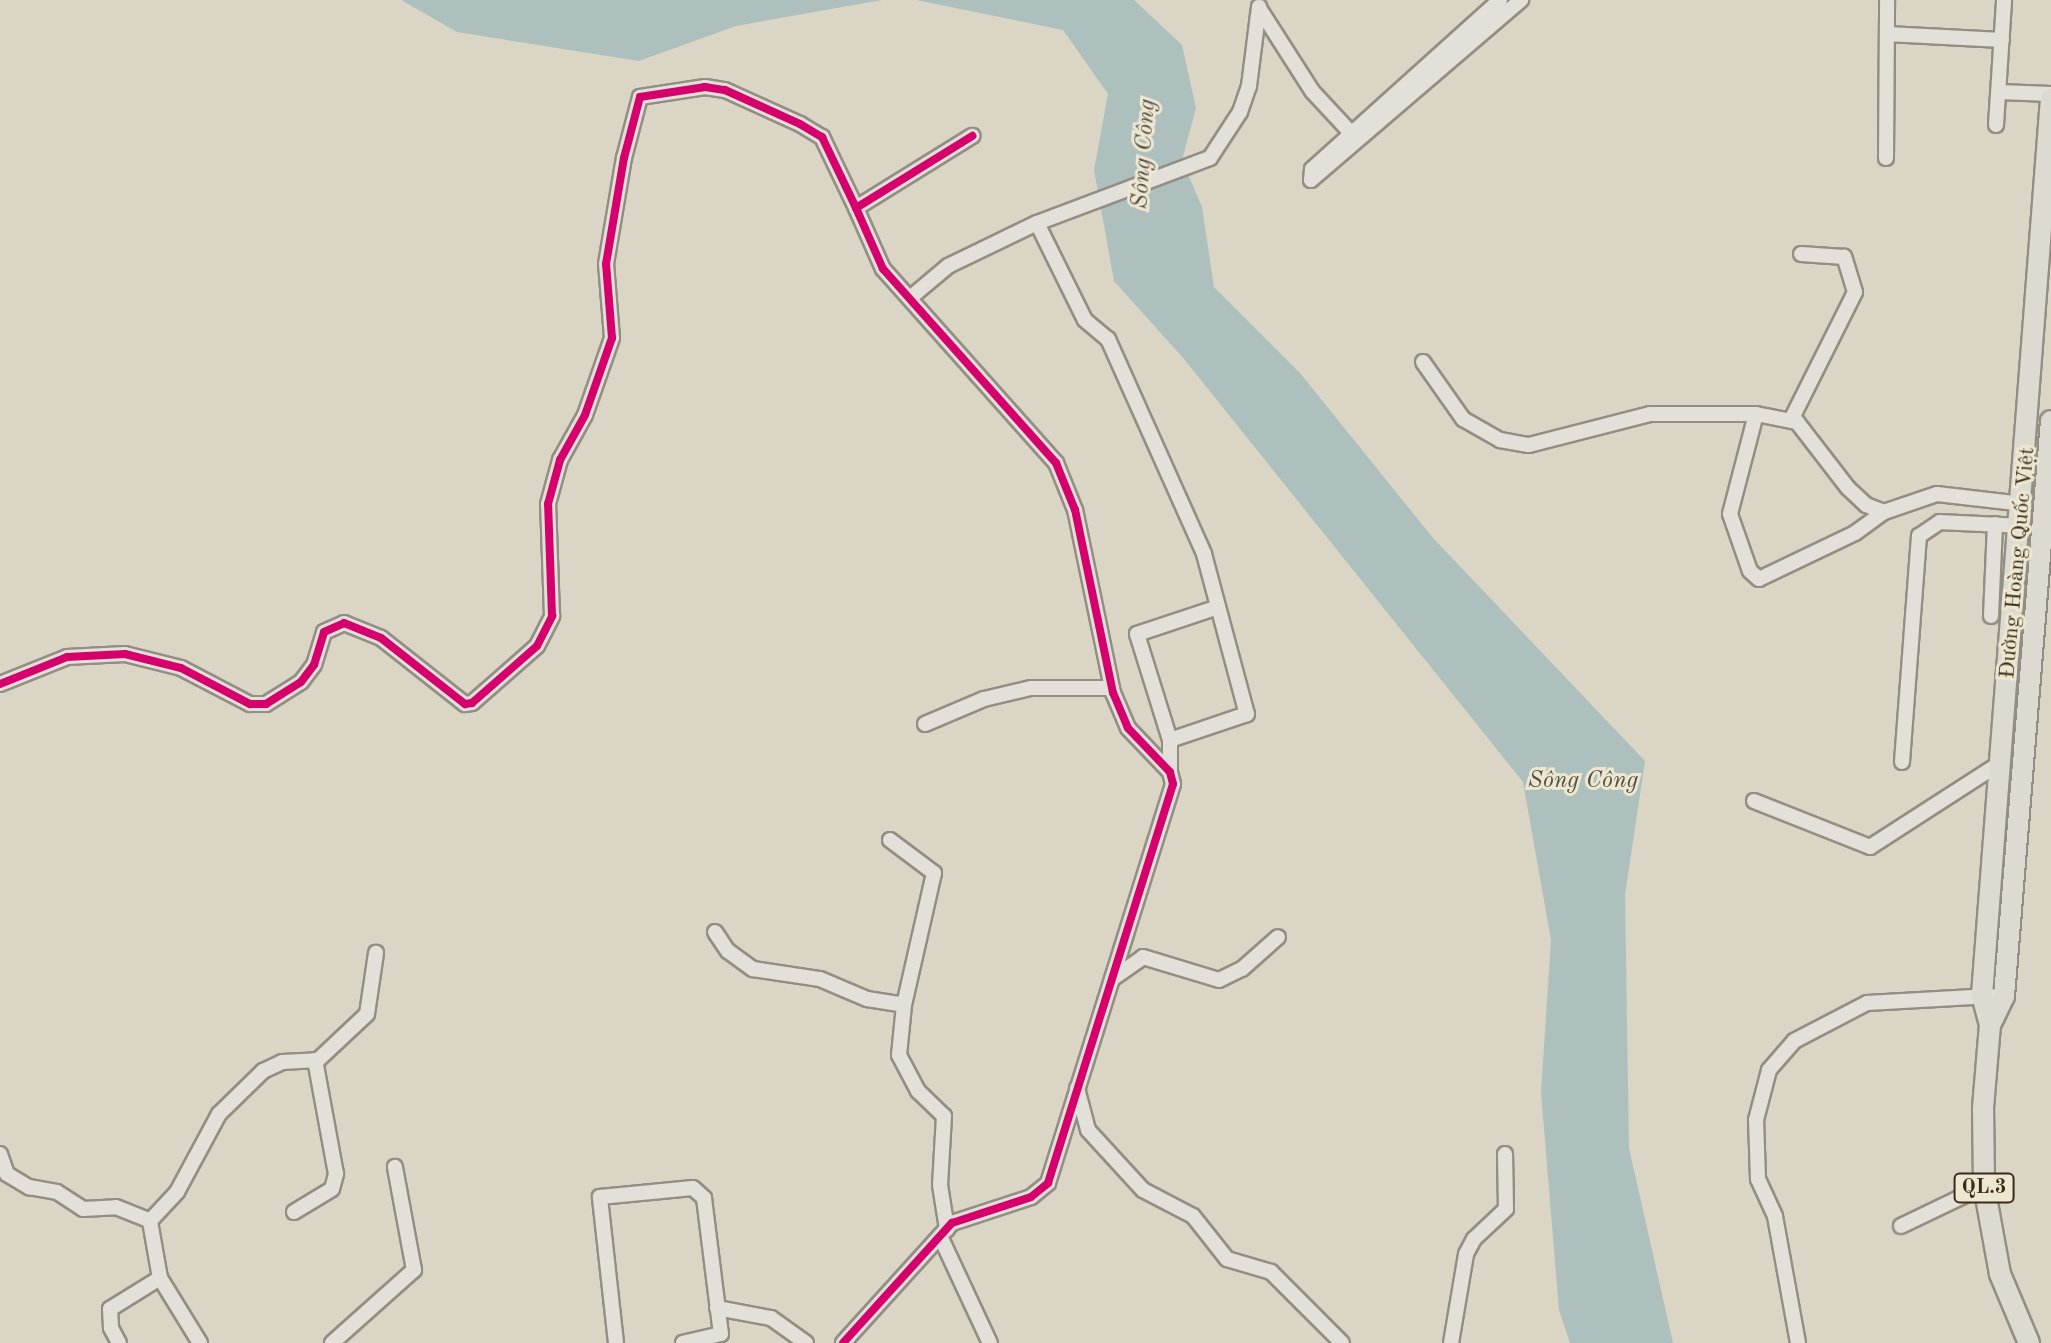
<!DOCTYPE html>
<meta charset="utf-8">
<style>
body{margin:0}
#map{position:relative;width:2051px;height:1343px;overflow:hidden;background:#dad5c4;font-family:"Old Standard TT",serif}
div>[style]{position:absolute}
.water>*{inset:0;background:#aec0be}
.roads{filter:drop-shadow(2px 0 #938e83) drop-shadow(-2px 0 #938e83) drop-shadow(0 2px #938e83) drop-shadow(0 -2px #938e83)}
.minor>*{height:14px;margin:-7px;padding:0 7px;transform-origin:7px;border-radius:7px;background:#e2e0d8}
.highway>*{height:20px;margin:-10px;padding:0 10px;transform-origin:10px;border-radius:10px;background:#dddbd1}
.cycleway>*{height:8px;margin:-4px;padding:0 4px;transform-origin:4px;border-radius:4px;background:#d6006c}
span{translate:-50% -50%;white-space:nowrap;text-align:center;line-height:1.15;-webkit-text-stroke:6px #ede7d2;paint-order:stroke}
.shield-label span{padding:2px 6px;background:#ede7d2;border:2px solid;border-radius:6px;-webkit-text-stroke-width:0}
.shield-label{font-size:20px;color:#3b2b19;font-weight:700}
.street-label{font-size:22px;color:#3b2b19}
.water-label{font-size:24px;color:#534e42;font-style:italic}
</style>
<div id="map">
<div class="water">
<i style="clip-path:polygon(401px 0,882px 0,736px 26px,639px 61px,457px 32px)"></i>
<i style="clip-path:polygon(916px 0,1134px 0,1182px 45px,1196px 108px,1182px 160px,1202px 207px,1214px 287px,1300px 373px,1433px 538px,1645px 761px,1625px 895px,1629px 1148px,1673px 1343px,1570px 1343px,1559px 1310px,1541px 1092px,1551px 940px,1523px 782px,1184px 359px,1114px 281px,1094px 170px,1108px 94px,1063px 30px)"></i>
</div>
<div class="roads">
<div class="minor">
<i style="left:1500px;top:0;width:253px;rotate:138deg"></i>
<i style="left:1312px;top:169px;width:11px;rotate:95deg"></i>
<i style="left:1311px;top:180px;width:277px;rotate:-40.6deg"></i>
<i style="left:1259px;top:8px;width:98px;rotate:57.4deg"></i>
<i style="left:1312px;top:91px;width:57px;rotate:47.1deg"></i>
<i style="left:1887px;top:34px;width:115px;rotate:3deg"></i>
<i style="left:1999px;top:92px;width:52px;rotate:2.2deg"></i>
<i style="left:1996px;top:125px;width:125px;rotate:-86.3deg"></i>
<i style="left:1886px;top:158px;width:158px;rotate:-89.6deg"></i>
<i style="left:1037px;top:223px;width:185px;rotate:-20.6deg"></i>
<i style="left:1210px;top:158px;width:55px;rotate:-56.9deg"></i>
<i style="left:1240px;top:112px;width:28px;rotate:-71deg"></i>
<i style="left:1249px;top:86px;width:80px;rotate:-82.8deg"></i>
<i style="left:910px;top:298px;width:50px;rotate:-40.1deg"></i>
<i style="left:948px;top:266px;width:99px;rotate:-25.8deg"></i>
<i style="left:1037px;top:223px;width:108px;rotate:63.7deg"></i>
<i style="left:1085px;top:320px;width:30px;rotate:40deg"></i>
<i style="left:1108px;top:339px;width:235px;rotate:65.9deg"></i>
<i style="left:1204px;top:554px;width:166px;rotate:75deg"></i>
<i style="left:1247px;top:714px;width:81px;rotate:161.3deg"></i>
<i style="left:1170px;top:740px;width:32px;rotate:90deg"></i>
<i style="left:1423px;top:362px;width:70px;rotate:54.9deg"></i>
<i style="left:1463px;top:419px;width:43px;rotate:29.6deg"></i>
<i style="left:1500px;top:440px;width:29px;rotate:10deg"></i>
<i style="left:1529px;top:445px;width:125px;rotate:-14.4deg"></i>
<i style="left:1650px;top:414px;width:106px"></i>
<i style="left:1756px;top:414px;width:42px;rotate:11deg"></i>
<i style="left:1797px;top:422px;width:83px;rotate:52.3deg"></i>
<i style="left:1848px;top:488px;width:25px;rotate:43deg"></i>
<i style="left:1866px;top:505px;width:19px;rotate:21deg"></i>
<i style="left:1884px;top:512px;width:56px;rotate:-18.8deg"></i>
<i style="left:1937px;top:494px;width:88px;rotate:6.6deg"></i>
<i style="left:1756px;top:414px;width:103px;rotate:104.6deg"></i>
<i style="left:1730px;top:514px;width:60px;rotate:70.7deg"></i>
<i style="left:1750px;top:571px;width:12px;rotate:42deg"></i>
<i style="left:1759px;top:579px;width:106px;rotate:-25.6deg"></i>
<i style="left:1855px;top:533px;width:36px;rotate:-36deg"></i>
<i style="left:1791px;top:420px;width:143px;rotate:-63.4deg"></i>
<i style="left:1855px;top:292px;width:37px;rotate:-107deg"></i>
<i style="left:1844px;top:257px;width:43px;rotate:-176deg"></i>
<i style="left:1991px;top:616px;width:92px;rotate:-87.5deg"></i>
<i style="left:0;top:684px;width:72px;rotate:-21.9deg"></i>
<i style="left:67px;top:657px;width:58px;rotate:-3deg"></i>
<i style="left:125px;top:654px;width:58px;rotate:14deg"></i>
<i style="left:181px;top:668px;width:78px;rotate:27.6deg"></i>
<i style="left:250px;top:704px;width:16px"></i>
<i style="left:266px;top:704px;width:41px;rotate:-32.2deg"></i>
<i style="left:301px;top:682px;width:21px;rotate:-53deg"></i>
<i style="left:314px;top:665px;width:34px;rotate:-73deg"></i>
<i style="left:324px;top:632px;width:22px;rotate:-24deg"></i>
<i style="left:344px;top:623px;width:40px;rotate:22deg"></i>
<i style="left:381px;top:638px;width:107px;rotate:38.2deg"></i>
<i style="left:465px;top:704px;width:7px;rotate:-8deg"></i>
<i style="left:472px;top:703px;width:86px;rotate:-41.2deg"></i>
<i style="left:537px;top:646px;width:34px;rotate:-63deg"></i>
<i style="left:552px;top:616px;width:112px;rotate:-92deg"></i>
<i style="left:548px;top:504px;width:46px;rotate:-74.7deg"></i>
<i style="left:560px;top:460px;width:51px;rotate:-60.9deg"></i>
<i style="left:585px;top:415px;width:82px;rotate:-70.7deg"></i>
<i style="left:612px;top:338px;width:74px;rotate:-94.6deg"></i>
<i style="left:606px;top:264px;width:108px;rotate:-80.4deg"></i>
<i style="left:624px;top:158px;width:63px;rotate:-75.3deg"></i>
<i style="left:640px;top:97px;width:66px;rotate:-8.7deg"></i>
<i style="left:705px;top:87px;width:20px;rotate:9deg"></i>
<i style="left:725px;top:90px;width:82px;rotate:24.4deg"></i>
<i style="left:800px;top:124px;width:26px;rotate:31deg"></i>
<i style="left:822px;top:137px;width:79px;rotate:64.4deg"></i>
<i style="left:925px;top:724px;width:64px;rotate:-23deg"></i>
<i style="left:984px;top:699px;width:48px;rotate:-13.2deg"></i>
<i style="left:1031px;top:688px;width:81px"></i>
<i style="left:1170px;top:740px;width:111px;rotate:-107.3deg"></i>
<i style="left:1137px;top:634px;width:82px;rotate:-18.4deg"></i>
<i style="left:1902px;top:762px;width:227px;rotate:-85.7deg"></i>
<i style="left:1919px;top:536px;width:25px;rotate:-34deg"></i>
<i style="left:1940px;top:522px;width:82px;rotate:2.8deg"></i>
<i style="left:1754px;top:801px;width:125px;rotate:21.6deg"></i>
<i style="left:1870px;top:847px;width:157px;rotate:-32.8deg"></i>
<i style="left:890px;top:840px;width:55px;rotate:36.9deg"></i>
<i style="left:934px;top:873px;width:135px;rotate:102.8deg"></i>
<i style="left:904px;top:1005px;width:50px;rotate:95.7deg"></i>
<i style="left:899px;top:1055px;width:41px;rotate:62.2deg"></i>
<i style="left:918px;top:1091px;width:36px;rotate:44deg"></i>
<i style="left:944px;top:1116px;width:69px;rotate:93.3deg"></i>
<i style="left:940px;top:1185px;width:45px;rotate:81deg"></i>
<i style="left:715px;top:932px;width:23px;rotate:56deg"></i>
<i style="left:728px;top:951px;width:31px;rotate:36deg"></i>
<i style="left:753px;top:969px;width:68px;rotate:8.5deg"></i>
<i style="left:820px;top:979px;width:51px;rotate:23.1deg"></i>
<i style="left:867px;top:999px;width:37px;rotate:9deg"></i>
<i style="left:1112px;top:979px;width:38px;rotate:-35deg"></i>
<i style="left:1143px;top:957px;width:79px;rotate:16.8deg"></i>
<i style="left:1219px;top:980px;width:25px;rotate:-26deg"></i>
<i style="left:1242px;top:969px;width:48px;rotate:-41.6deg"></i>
<i style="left:1077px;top:1088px;width:43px;rotate:75.3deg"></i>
<i style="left:1088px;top:1130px;width:81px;rotate:47.5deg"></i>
<i style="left:1143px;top:1190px;width:56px;rotate:27.5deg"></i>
<i style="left:1193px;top:1216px;width:55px;rotate:51.7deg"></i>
<i style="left:1227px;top:1259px;width:46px;rotate:16.5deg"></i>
<i style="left:1271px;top:1272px;width:100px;rotate:45deg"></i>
<i style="left:0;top:1154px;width:21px;rotate:71deg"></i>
<i style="left:7px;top:1174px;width:26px;rotate:31deg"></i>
<i style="left:29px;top:1187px;width:28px;rotate:10deg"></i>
<i style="left:57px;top:1192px;width:31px;rotate:33deg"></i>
<i style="left:83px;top:1209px;width:33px;rotate:-3deg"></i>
<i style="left:116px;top:1207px;width:37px;rotate:22deg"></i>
<i style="left:294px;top:1212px;width:44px;rotate:-31.2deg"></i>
<i style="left:332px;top:1189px;width:16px;rotate:-75deg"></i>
<i style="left:336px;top:1174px;width:116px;rotate:-100.4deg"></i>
<i style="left:1901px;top:1226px;width:92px;rotate:-25.7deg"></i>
<i style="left:940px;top:1236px;width:118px;rotate:65deg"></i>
<i style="left:717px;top:1308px;width:55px;rotate:10.5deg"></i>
<i style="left:771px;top:1318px;width:43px;rotate:35.5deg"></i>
<i style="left:119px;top:1343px;width:17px;rotate:-118deg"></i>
<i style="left:111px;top:1328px;width:19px;rotate:-93deg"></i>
<i style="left:110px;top:1309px;width:59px;rotate:-31.8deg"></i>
<i style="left:200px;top:1343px;width:76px;rotate:-121.6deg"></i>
<i style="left:160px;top:1278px;width:58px;rotate:-100deg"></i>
<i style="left:150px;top:1221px;width:40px;rotate:-47deg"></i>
<i style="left:177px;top:1192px;width:89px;rotate:-61.7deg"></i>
<i style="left:219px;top:1114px;width:62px;rotate:-44.3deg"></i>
<i style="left:263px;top:1071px;width:21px;rotate:-25deg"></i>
<i style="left:282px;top:1062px;width:36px;rotate:-3deg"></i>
<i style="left:318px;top:1060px;width:67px;rotate:-43.2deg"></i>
<i style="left:367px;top:1014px;width:62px;rotate:-81.6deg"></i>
<i style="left:332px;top:1343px;width:110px;rotate:-41.7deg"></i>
<i style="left:414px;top:1270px;width:105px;rotate:-100.5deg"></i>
<i style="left:616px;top:1343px;width:147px;rotate:-96.3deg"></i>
<i style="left:600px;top:1197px;width:93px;rotate:-5.5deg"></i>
<i style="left:693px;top:1188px;width:15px;rotate:42deg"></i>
<i style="left:704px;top:1198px;width:137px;rotate:82.9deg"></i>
<i style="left:721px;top:1334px;width:39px;rotate:167deg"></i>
<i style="left:843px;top:1343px;width:162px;rotate:-47.8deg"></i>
<i style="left:952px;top:1223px;width:83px;rotate:-18.2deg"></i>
<i style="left:1031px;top:1197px;width:22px;rotate:-39deg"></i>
<i style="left:1048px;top:1183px;width:418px;rotate:-72.6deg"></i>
<i style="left:1173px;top:784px;width:12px;rotate:-104deg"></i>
<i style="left:1170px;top:772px;width:61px;rotate:-133.7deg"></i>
<i style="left:1128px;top:728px;width:38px;rotate:-113deg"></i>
<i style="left:1113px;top:693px;width:187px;rotate:-101.7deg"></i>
<i style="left:1075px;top:510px;width:51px;rotate:-112deg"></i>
<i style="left:1056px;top:463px;width:260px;rotate:-131.7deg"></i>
<i style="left:883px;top:269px;width:67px;rotate:-113.9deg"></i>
<i style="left:856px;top:208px;width:137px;rotate:-31.8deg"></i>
<i style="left:1451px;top:1343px;width:90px;rotate:-80.4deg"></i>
<i style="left:1466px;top:1254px;width:17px;rotate:-62deg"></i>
<i style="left:1474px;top:1239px;width:44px;rotate:-43.2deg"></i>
<i style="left:1506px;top:1209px;width:55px;rotate:-91deg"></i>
<i style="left:1798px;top:1343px;width:129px;rotate:-100.3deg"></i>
<i style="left:1775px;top:1216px;width:41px;rotate:-114.7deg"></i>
<i style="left:1758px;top:1179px;width:59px;rotate:-91.9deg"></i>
<i style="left:1756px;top:1120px;width:52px;rotate:-75.4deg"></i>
<i style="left:1769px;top:1070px;width:38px;rotate:-49deg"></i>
<i style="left:1794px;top:1041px;width:82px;rotate:-27.5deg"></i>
<i style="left:1867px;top:1003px;width:124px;rotate:-3.2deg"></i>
</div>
<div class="highway">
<i style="left:1990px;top:1025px;width:32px;rotate:-64deg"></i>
<i style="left:2004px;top:996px;width:577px;rotate:-85.33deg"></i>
<i style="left:2029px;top:1343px;width:75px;rotate:-112.8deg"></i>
<i style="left:2000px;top:1274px;width:89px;rotate:-100.3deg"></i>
<i style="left:1984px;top:1186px;width:78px;rotate:-90.7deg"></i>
<i style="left:1983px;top:1108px;width:83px;rotate:-85.2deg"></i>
<i style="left:1990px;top:1025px;width:31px;rotate:-105deg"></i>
<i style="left:1982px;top:995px;width:899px;rotate:-85.6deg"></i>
</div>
</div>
<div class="cycleway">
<i style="left:0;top:684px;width:72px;rotate:-21.9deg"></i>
<i style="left:67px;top:657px;width:58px;rotate:-3deg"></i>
<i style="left:125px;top:654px;width:58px;rotate:14deg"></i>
<i style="left:181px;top:668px;width:78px;rotate:27.6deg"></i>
<i style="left:250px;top:704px;width:16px"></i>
<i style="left:266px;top:704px;width:41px;rotate:-32.2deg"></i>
<i style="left:301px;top:682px;width:21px;rotate:-53deg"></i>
<i style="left:314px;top:665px;width:34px;rotate:-73deg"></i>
<i style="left:324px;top:632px;width:22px;rotate:-24deg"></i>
<i style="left:344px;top:623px;width:40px;rotate:22deg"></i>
<i style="left:381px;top:638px;width:107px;rotate:38.2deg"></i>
<i style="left:465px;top:704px;width:7px;rotate:-8deg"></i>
<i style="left:472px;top:703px;width:86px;rotate:-41.2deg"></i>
<i style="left:537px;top:646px;width:34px;rotate:-63deg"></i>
<i style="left:552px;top:616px;width:112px;rotate:-92deg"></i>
<i style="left:548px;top:504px;width:46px;rotate:-74.7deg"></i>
<i style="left:560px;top:460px;width:51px;rotate:-60.9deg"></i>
<i style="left:585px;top:415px;width:82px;rotate:-70.7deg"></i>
<i style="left:612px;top:338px;width:74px;rotate:-94.6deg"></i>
<i style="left:606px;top:264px;width:108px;rotate:-80.4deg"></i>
<i style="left:624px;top:158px;width:63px;rotate:-75.3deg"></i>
<i style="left:640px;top:97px;width:66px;rotate:-8.7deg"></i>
<i style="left:705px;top:87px;width:20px;rotate:9deg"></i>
<i style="left:725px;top:90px;width:82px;rotate:24.4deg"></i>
<i style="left:800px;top:124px;width:26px;rotate:31deg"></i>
<i style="left:822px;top:137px;width:79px;rotate:64.4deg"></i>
<i style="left:843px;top:1343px;width:162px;rotate:-47.8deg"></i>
<i style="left:952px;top:1223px;width:83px;rotate:-18.2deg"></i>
<i style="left:1031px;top:1197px;width:22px;rotate:-39deg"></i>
<i style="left:1048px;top:1183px;width:418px;rotate:-72.6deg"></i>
<i style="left:1173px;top:784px;width:12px;rotate:-104deg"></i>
<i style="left:1170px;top:772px;width:61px;rotate:-133.7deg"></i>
<i style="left:1128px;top:728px;width:38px;rotate:-113deg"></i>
<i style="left:1113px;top:693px;width:187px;rotate:-101.7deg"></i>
<i style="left:1075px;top:510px;width:51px;rotate:-112deg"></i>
<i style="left:1056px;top:463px;width:260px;rotate:-131.7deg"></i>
<i style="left:883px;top:269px;width:67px;rotate:-113.9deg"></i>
<i style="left:856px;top:208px;width:137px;rotate:-31.8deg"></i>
</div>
<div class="shield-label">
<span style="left:1984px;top:1188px">QL.3</span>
</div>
<div class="street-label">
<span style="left:2018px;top:563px;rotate:-85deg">Đường Hoàng Quốc Việt</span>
</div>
<div class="water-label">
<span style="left:1145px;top:154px;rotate:-86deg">Sông Công</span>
<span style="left:1583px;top:782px">Sông Công</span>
</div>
</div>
